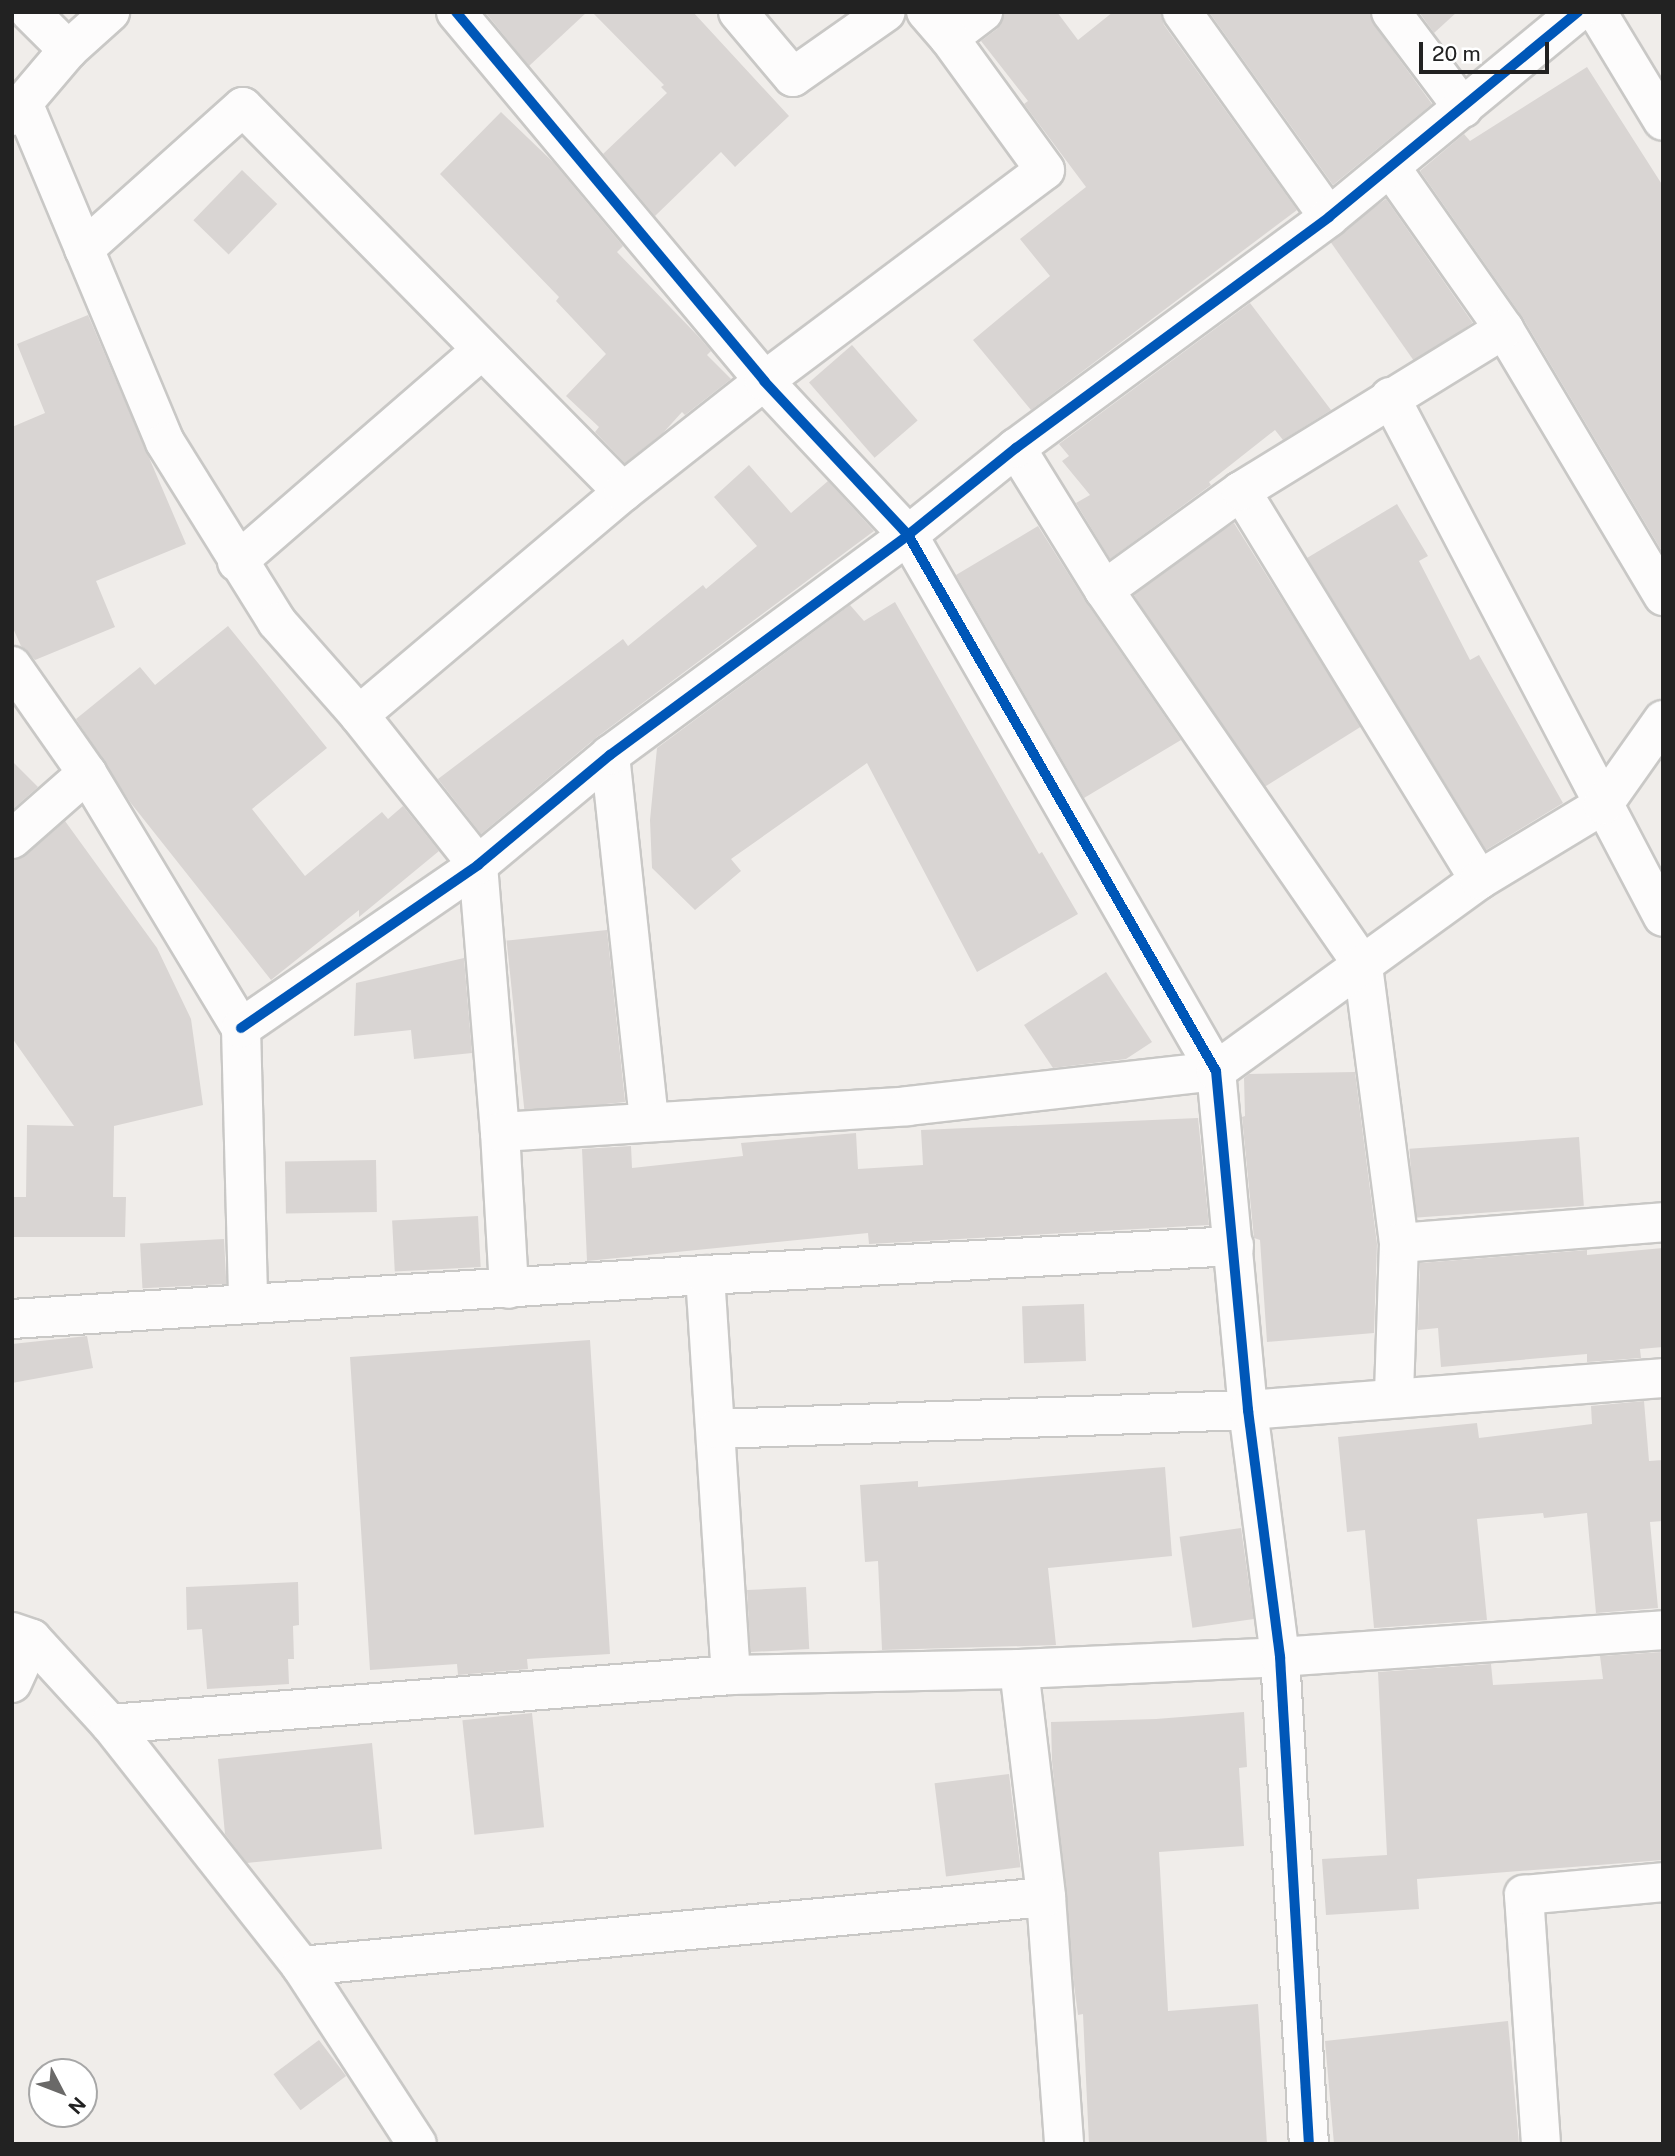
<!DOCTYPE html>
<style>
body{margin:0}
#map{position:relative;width:1675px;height:2156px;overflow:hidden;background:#f0edea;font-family:"Public Sans",sans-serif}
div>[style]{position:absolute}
.building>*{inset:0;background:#d9d5d3;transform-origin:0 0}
.roads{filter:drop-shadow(2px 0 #c9c8c6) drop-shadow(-2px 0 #c9c8c6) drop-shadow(0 2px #c9c8c6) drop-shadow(0 -2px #c9c8c6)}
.minor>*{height:38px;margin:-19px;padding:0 19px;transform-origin:19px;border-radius:19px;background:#fdfcfc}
.cycleway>*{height:10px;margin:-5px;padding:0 5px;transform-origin:5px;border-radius:5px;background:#0057b8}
span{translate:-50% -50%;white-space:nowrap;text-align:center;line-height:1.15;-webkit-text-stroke:7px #fff;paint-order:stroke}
.frame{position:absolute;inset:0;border:14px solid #222;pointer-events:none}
.north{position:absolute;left:28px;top:2058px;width:70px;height:70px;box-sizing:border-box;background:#fff;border:2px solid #a7a7a7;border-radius:50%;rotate:132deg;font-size:19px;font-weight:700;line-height:28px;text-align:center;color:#222}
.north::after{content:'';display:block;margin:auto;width:24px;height:32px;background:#6a6968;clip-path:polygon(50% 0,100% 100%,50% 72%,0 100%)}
.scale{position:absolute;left:1419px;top:42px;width:130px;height:32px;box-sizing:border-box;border:4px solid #222;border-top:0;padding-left:9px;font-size:21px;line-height:24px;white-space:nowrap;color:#222;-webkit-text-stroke:5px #fff;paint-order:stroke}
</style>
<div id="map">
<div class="building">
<i style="clip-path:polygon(485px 12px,587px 12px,529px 66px)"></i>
<i style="clip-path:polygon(592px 12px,693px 12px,789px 116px,735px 167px,721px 152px,655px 216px,603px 154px,667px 93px,661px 87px,664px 85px)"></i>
<i style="clip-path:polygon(1004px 12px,1057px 12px,1078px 40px,1113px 12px,1160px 12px,1164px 25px,1297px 210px,1031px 410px,973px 340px,1050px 276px,1020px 239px,1086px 187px,1024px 104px,1028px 101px,981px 41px,997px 29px)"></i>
<i style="clip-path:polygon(1209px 12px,1370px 12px,1374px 25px,1432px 104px,1333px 185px)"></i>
<i style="clip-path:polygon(1419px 12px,1457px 12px,1434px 33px)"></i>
<i style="clip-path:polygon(1587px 67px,1663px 186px,1663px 553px,1523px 318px,1420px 171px,1464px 134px,1470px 141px)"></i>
<i style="clip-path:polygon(501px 112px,553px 162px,623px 246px,617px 252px,698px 336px,711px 351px,707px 355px,731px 379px,685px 415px,682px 412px,663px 433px,625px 463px,595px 432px,599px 427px,566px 396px,606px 354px,556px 301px,559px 297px,440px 174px)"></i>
<i style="left:242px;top:170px;width:49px;height:70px;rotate:44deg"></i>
<i style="left:1386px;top:199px;width:151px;height:70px;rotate:55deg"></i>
<i style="clip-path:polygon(1250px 303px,1331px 410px,1283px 440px,1275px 430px,1209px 482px,1211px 485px,1110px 559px,1076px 503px,1090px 495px,1062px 461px,1069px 456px,1059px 444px)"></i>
<i style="clip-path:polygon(88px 315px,186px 544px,96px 581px,115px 627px,35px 660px,21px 646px,12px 626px,12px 427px,45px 413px,17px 344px)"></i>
<i style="left:852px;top:345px;width:100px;height:57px;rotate:49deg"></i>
<i style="clip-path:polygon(749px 465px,791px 513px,828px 481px,874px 531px,597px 737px,481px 834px,438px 779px,623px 639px,628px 646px,703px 585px,706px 589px,757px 546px,714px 497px)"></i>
<i style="clip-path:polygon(1397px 504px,1428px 556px,1419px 561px,1470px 660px,1479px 655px,1563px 803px,1486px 850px,1307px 558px)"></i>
<i style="left:1234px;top:523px;width:240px;height:123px;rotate:58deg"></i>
<i style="clip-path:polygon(1038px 526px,1086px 602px,1181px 740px,1084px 798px,956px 575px)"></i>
<i style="clip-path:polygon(895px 602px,1039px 854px,1042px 852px,1078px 914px,977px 972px,867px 763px,731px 859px,741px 871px,695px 910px,652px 868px,650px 820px,657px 748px,850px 605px,864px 621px)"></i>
<i style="clip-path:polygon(228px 626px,327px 748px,252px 809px,305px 876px,382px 812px,388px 819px,403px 806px,439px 851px,359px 917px,359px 910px,271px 980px,130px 802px,76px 719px,140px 667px,155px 685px)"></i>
<i style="clip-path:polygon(12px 761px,38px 787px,12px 810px)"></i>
<i style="clip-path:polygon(65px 821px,157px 948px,191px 1019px,203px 1105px,114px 1126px,113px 1197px,126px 1197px,125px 1237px,12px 1237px,12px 1197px,26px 1197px,27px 1125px,74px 1126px,12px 1038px,12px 860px,26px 855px)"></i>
<i style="left:607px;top:930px;width:173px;height:101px;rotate:84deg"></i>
<i style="clip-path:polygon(464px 958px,472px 1053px,414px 1059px,411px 1030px,354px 1036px,356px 983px)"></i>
<i style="clip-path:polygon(1106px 972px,1152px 1042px,1126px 1059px,1053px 1068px,1024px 1025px)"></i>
<i style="clip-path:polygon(1355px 1072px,1377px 1244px,1374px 1333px,1267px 1342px,1260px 1240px,1254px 1238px,1242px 1117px,1245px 1116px,1244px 1078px,1249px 1074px)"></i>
<i style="clip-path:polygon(1198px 1118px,1209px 1225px,869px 1244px,868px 1233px,587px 1261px,582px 1149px,631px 1146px,632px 1168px,743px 1156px,741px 1143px,856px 1133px,858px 1169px,923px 1165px,921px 1130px)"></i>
<i style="left:1579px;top:1137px;width:69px;height:170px;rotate:86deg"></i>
<i style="left:376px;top:1160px;width:52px;height:91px;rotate:89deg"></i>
<i style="left:478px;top:1216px;width:51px;height:86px;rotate:87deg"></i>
<i style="left:224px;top:1239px;width:45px;height:84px;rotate:87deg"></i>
<i style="clip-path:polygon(1663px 1248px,1663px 1347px,1640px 1349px,1641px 1358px,1587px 1362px,1587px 1354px,1441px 1367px,1438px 1328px,1418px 1330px,1420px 1263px,1587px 1250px,1587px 1255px)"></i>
<i style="left:1084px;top:1304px;width:57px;height:62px;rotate:88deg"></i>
<i style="clip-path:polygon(87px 1336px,93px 1368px,12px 1383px,12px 1344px)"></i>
<i style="clip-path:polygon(590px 1340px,610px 1654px,527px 1659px,528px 1669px,458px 1675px,457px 1664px,370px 1670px,350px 1357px)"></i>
<i style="clip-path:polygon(1644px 1401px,1649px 1461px,1663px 1460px,1663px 1521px,1650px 1522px,1658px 1608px,1596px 1613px,1587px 1513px,1544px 1518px,1543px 1513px,1477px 1519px,1487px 1620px,1374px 1628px,1365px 1530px,1347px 1532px,1338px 1437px,1477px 1423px,1479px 1438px,1592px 1424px,1591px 1406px)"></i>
<i style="clip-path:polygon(1165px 1467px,1172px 1556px,1048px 1568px,1056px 1645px,882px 1650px,878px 1561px,865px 1562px,860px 1485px,918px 1481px,918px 1487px)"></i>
<i style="left:1241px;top:1528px;width:92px;height:62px;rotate:82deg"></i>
<i style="clip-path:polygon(298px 1582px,299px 1625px,293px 1626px,294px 1659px,288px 1659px,289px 1684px,207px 1689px,202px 1629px,187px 1630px,186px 1587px)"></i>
<i style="left:806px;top:1587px;width:62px;height:59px;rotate:87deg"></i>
<i style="clip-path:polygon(1662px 1652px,1663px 1860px,1417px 1879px,1419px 1909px,1326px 1915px,1322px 1859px,1387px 1855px,1378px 1672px,1491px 1664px,1493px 1685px,1603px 1679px,1600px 1656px)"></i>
<i style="clip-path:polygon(1244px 1712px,1247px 1767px,1239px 1768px,1244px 1846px,1159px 1852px,1168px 2011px,1258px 2004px,1267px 2144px,1089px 2144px,1083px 2014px,1078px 2015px,1074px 1985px,1052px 1761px,1051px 1722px,1156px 1719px)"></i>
<i style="left:532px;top:1713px;width:115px;height:70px;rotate:84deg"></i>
<i style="clip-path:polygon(372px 1743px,382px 1849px,247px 1863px,225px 1834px,218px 1759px)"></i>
<i style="left:1009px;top:1774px;width:94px;height:75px;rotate:83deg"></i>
<i style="clip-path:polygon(1508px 2021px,1519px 2144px,1334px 2144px,1325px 2041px)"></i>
<i style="left:319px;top:2040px;width:45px;height:57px;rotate:53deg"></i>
</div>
<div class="roads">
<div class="minor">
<i style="left:30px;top:12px;width:54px;rotate:45deg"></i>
<i style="left:456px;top:12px;width:481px;rotate:50.1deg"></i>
<i style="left:764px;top:381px;width:211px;rotate:46.9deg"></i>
<i style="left:908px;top:535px;width:618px;rotate:60.12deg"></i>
<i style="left:1216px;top:1071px;width:341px;rotate:84.6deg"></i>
<i style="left:1248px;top:1410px;width:249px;rotate:82.6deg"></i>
<i style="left:1280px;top:1657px;width:488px;rotate:86.6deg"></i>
<i style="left:738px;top:12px;width:85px;rotate:49.8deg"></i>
<i style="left:793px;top:77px;width:113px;rotate:-35deg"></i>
<i style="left:1182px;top:12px;width:252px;rotate:54.4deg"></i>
<i style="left:1391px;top:12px;width:120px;rotate:53.1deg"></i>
<i style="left:1597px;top:12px;width:127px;rotate:58.8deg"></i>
<i style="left:949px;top:38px;width:43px;rotate:-37.4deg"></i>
<i style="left:24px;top:105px;width:365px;rotate:67.3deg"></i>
<i style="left:165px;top:442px;width:212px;rotate:58.1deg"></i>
<i style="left:277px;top:622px;width:124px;rotate:48.6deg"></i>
<i style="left:359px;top:715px;width:191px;rotate:51.6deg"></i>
<i style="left:478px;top:865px;width:268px;rotate:85.3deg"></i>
<i style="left:500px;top:1132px;width:157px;rotate:86.7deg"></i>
<i style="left:12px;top:116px;width:87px;rotate:-49.7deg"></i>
<i style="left:68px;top:50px;width:57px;rotate:-42.1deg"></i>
<i style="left:1391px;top:168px;width:197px;rotate:54.9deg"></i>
<i style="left:1504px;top:329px;width:311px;rotate:59.2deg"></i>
<i style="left:84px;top:249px;width:213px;rotate:-41.8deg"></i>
<i style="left:243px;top:107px;width:541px;rotate:45.37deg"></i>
<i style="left:1390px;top:397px;width:587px;rotate:62.3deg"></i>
<i style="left:1016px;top:448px;width:167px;rotate:58.2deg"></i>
<i style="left:1104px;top:590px;width:457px;rotate:55.4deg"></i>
<i style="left:1363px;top:966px;width:279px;rotate:82.6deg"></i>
<i style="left:1399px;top:1243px;width:154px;rotate:91.9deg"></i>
<i style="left:1241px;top:491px;width:456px;rotate:58.5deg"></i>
<i style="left:237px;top:562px;width:324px;rotate:-40.9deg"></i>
<i style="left:1104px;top:590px;width:169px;rotate:-35.9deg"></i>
<i style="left:1241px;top:491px;width:309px;rotate:-31.6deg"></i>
<i style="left:12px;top:666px;width:131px;rotate:55deg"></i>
<i style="left:87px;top:773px;width:298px;rotate:58.9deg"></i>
<i style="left:241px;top:1028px;width:275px;rotate:88.5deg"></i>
<i style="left:359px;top:715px;width:346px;rotate:-40.2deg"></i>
<i style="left:623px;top:492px;width:179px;rotate:-38.2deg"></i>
<i style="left:764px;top:381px;width:351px;rotate:-36.9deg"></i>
<i style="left:1045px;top:170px;width:163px;rotate:-126deg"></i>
<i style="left:949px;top:38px;width:35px;rotate:-131deg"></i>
<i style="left:610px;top:755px;width:368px;rotate:83.9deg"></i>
<i style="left:12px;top:839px;width:100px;rotate:-41.3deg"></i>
<i style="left:241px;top:1028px;width:288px;rotate:-34.5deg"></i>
<i style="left:478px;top:865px;width:172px;rotate:-39.8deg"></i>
<i style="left:610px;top:755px;width:370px;rotate:-36.4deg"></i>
<i style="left:908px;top:535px;width:139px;rotate:-38.9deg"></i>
<i style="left:1016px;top:448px;width:389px;rotate:-36.4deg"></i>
<i style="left:1329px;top:217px;width:323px;rotate:-39.5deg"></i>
<i style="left:500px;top:1132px;width:409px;rotate:-3.6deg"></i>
<i style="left:908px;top:1106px;width:310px;rotate:-6.5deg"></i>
<i style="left:1216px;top:1071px;width:325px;rotate:-36deg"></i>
<i style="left:1479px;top:880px;width:145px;rotate:-31.2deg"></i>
<i style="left:1603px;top:805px;width:104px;rotate:-54.8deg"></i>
<i style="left:1399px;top:1243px;width:265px;rotate:-4.5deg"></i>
<i style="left:705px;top:1275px;width:401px;rotate:86.3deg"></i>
<i style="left:12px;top:1319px;width:694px;rotate:-3.63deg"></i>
<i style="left:705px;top:1275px;width:530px;rotate:-3.14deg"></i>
<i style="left:717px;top:1429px;width:531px;rotate:-2.05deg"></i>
<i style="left:1248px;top:1410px;width:416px;rotate:-4.4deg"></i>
<i style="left:12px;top:1632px;width:21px;rotate:19deg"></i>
<i style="left:32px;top:1639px;width:115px;rotate:47.5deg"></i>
<i style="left:110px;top:1724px;width:308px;rotate:51.7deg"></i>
<i style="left:301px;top:1966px;width:212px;rotate:56.9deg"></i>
<i style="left:1019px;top:1669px;width:230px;rotate:83.2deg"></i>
<i style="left:1046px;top:1897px;width:248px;rotate:85.8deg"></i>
<i style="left:12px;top:1683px;width:48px;rotate:-65.6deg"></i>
<i style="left:110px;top:1724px;width:623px;rotate:-4.51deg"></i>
<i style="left:731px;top:1675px;width:288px;rotate:-1.2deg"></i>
<i style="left:1019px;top:1669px;width:261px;rotate:-2.6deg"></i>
<i style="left:1280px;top:1657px;width:384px;rotate:-4deg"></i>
<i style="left:301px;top:1966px;width:748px;rotate:-5.29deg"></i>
<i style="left:1541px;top:2144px;width:250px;rotate:-93.9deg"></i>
<i style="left:1524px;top:1895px;width:140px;rotate:-5.3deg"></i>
</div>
</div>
<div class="cycleway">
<i style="left:456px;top:12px;width:481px;rotate:50.1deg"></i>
<i style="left:764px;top:381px;width:211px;rotate:46.9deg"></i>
<i style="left:908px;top:535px;width:618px;rotate:60.12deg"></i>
<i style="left:1216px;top:1071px;width:341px;rotate:84.6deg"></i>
<i style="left:1248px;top:1410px;width:249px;rotate:82.6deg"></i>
<i style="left:1280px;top:1657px;width:488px;rotate:86.6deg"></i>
<i style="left:241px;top:1028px;width:288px;rotate:-34.5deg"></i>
<i style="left:478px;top:865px;width:172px;rotate:-39.8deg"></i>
<i style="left:610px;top:755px;width:370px;rotate:-36.4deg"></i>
<i style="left:908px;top:535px;width:139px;rotate:-38.9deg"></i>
<i style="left:1016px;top:448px;width:389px;rotate:-36.4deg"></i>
<i style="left:1329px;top:217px;width:323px;rotate:-39.5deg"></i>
</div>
<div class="frame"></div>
<div class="north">N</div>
<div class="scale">20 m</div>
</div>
